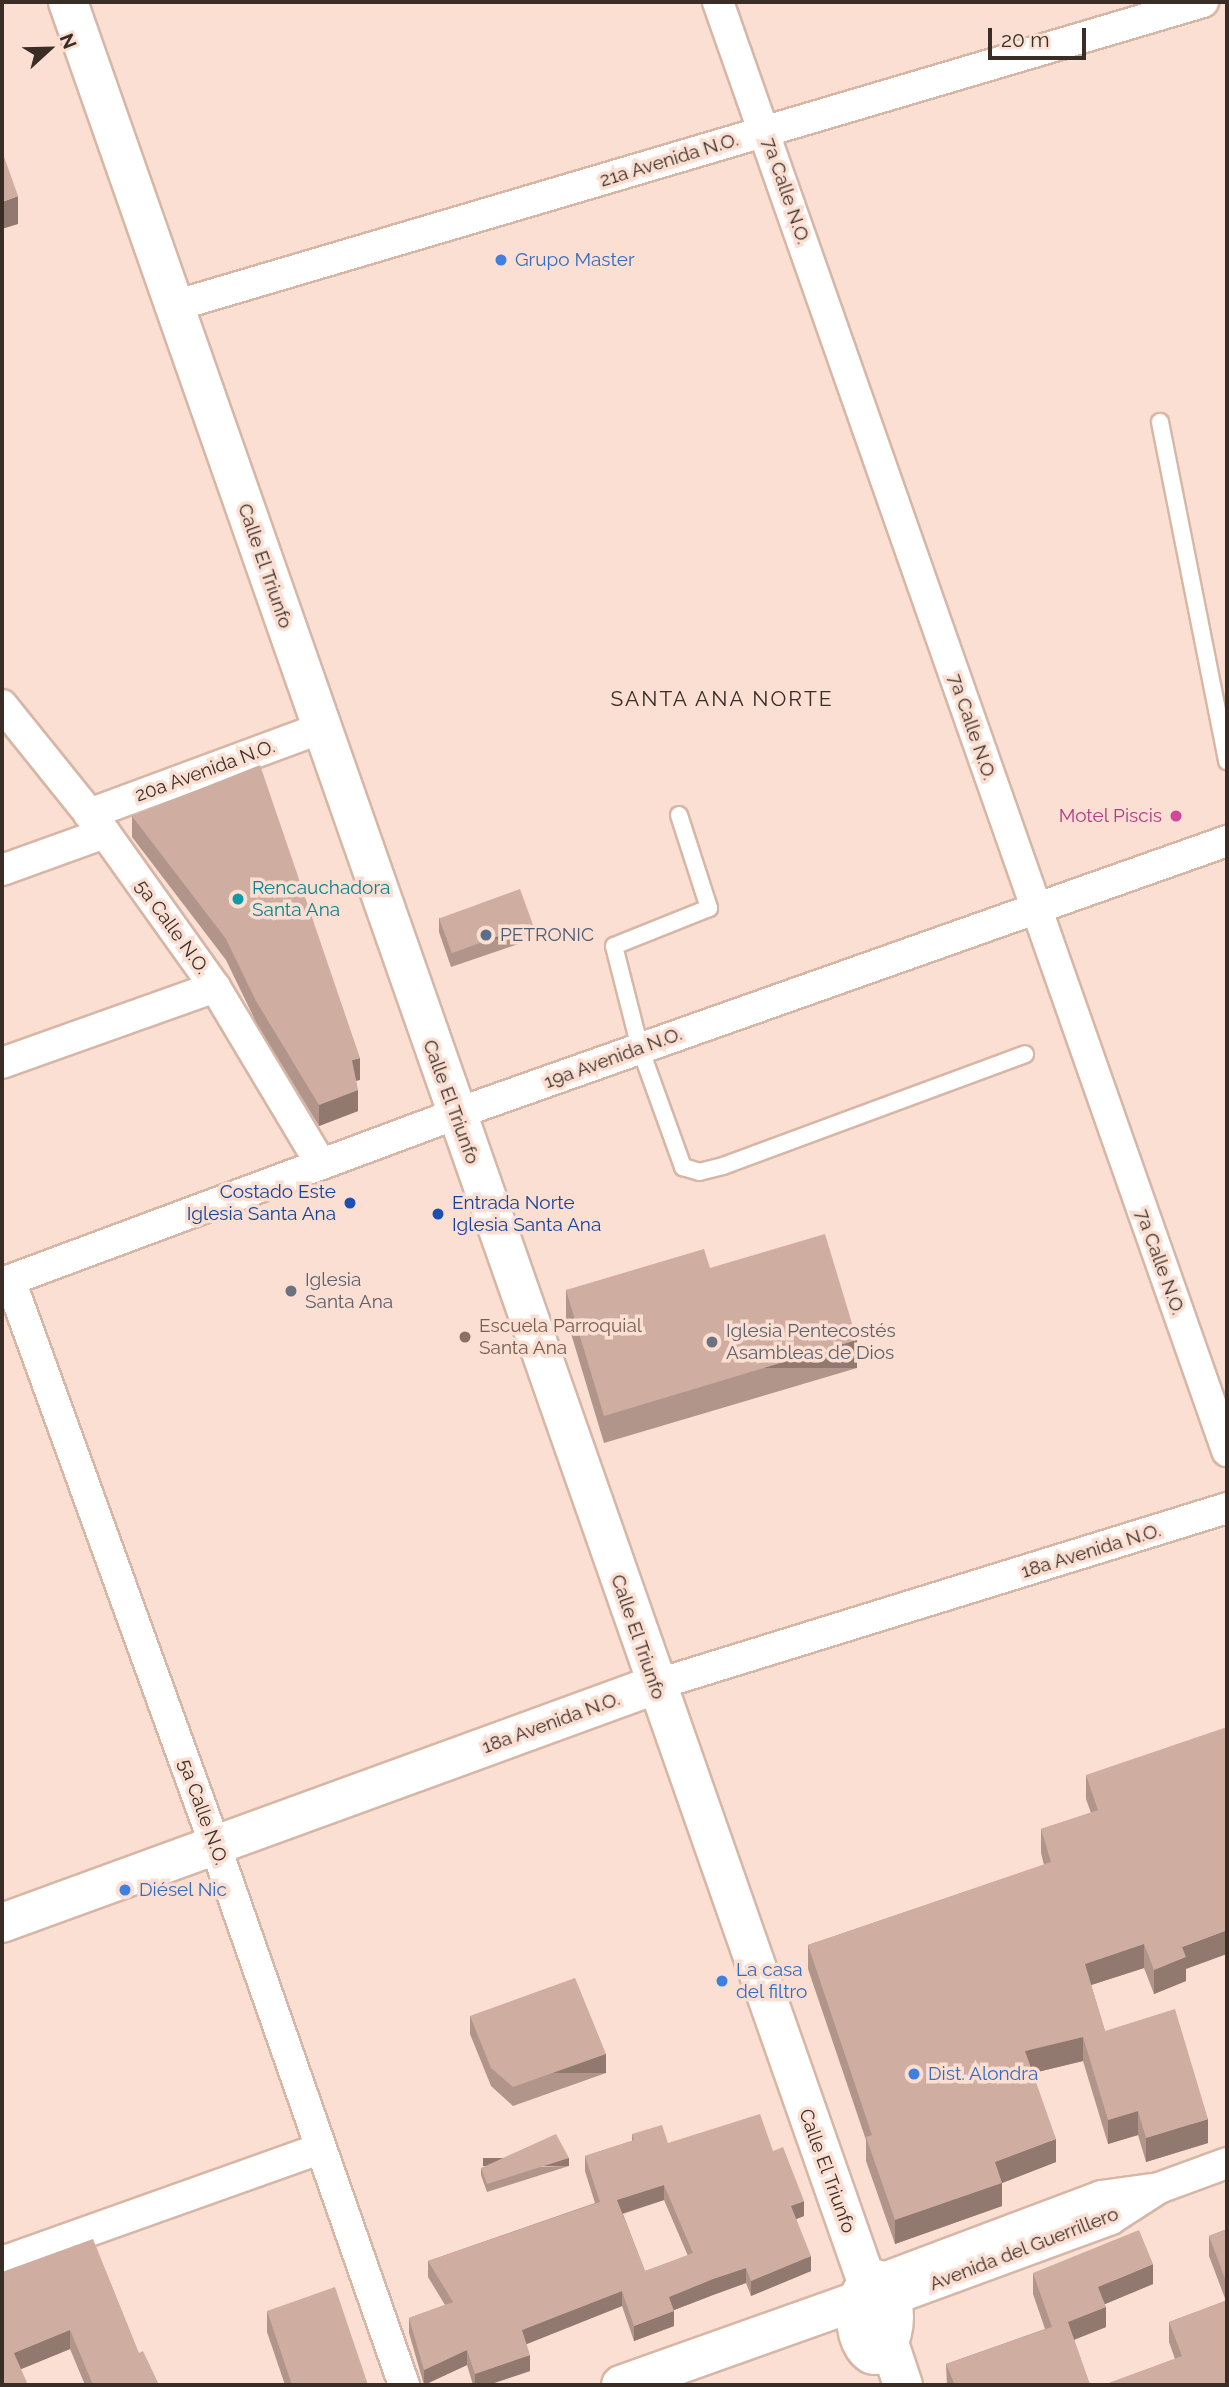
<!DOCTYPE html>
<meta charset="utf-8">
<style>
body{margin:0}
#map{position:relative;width:1229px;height:2387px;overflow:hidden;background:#fadfd2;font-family:Raleway,sans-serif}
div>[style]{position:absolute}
.roads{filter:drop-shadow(2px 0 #d7b6a6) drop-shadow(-2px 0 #d7b6a6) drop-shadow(0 2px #d7b6a6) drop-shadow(0 -2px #d7b6a6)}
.lane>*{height:16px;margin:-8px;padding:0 8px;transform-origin:8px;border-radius:8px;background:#fff}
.street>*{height:30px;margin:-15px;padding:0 15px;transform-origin:15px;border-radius:15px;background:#fff}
.secondary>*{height:38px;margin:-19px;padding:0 19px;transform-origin:19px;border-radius:19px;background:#fff}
.secondary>.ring{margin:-19px;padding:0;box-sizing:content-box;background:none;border:38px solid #fff;border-radius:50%}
.wall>*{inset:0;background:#b2958a}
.shaded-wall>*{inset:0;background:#917970;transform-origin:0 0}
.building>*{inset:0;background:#cfada0;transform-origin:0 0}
.dots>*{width:19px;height:19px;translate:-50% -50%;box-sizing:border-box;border:4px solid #fadfd2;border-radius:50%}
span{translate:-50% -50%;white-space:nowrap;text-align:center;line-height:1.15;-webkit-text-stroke:7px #fadfd2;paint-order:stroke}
.street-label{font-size:19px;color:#3a2d26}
.shop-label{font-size:19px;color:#366cbe}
.left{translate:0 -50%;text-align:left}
.hotel-label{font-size:19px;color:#b23c85}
.right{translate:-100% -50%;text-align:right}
.culture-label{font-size:19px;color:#0d838f}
.service-label{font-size:19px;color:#4e5e75}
.transit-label{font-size:19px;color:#164399}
.worship-label{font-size:19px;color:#5b616d}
.education-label{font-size:19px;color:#785e54}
.neighbourhood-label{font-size:21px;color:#3a2d26;letter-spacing:2px}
.frame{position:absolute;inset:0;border:4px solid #3a2d26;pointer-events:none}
.north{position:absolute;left:14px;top:14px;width:70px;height:70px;-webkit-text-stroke:5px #fadfd2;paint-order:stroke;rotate:68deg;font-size:19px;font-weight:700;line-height:28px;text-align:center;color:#3a2d26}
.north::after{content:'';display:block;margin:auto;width:24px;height:32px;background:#3a2d26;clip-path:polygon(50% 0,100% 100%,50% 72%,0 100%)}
.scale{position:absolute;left:988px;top:28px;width:98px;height:32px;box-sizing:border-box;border:4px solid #3a2d26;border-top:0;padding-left:9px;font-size:21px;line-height:24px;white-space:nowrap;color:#3a2d26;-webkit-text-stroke:5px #fadfd2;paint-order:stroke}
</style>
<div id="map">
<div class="roads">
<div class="lane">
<i style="left:1160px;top:422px;width:346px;rotate:78.8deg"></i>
<i style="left:679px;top:815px;width:98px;rotate:72.1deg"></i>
<i style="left:709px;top:908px;width:102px;rotate:158.2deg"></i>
<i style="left:614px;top:946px;width:105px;rotate:75.7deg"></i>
<i style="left:640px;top:1048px;width:127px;rotate:70.1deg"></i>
<i style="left:683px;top:1167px;width:17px;rotate:17deg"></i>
<i style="left:699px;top:1172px;width:25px;rotate:-14deg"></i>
<i style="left:723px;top:1166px;width:322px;rotate:-20.3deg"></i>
</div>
<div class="street">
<i style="left:718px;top:2px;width:1536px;rotate:70.64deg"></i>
<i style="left:174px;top:306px;width:1073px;rotate:-16.46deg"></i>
<i style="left:2px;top:705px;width:164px;rotate:51.2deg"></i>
<i style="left:105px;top:833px;width:189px;rotate:54.5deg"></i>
<i style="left:215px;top:987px;width:206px;rotate:59.1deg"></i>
<i style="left:89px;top:814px;width:247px;rotate:-20.3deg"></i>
<i style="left:2px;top:870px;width:109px;rotate:-19.8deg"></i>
<i style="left:2px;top:1063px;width:226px;rotate:-19.6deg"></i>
<i style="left:10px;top:1280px;width:601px;rotate:70.06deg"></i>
<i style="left:215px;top:1845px;width:572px;rotate:70.71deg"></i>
<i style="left:2px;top:1283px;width:505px;rotate:-20.41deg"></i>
<i style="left:475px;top:1107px;width:798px;rotate:-19.48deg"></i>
<i style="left:655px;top:1685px;width:599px;rotate:-17.19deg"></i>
<i style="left:2px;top:2262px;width:337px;rotate:-19.6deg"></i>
<i style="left:878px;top:2280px;width:238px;rotate:-20.6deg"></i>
<i style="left:1101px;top:2196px;width:51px;rotate:-7.8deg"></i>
<i style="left:886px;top:2302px;width:240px;rotate:-20.2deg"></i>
<i style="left:1111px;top:2219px;width:57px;rotate:-32.9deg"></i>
<i style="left:1159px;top:2188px;width:72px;rotate:-20.2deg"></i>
</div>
<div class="secondary">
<i style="left:68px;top:2px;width:2414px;rotate:70.69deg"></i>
<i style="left:2px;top:1923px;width:695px;rotate:-20.03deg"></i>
<i class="ring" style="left:856px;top:2279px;width:-6px;height:-6px"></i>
<i style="left:878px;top:2310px;width:79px;rotate:71.6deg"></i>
<i style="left:621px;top:2385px;width:251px;rotate:-19.6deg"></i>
</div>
</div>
<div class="wall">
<i style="clip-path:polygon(132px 816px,360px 1080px,356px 1080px,358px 1111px,319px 1126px,256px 1022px,226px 960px,132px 837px)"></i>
<i style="clip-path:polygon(439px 918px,533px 939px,451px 967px,439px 932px)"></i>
<i style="clip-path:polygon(710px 1268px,857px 1368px,604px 1443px,566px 1317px,566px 1290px)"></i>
<i style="clip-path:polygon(1086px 1775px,1186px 1969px,1186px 1981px,1154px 1994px,1144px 1968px,1091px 1985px,1105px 2031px,1208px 2143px,1146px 2162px,1138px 2135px,1108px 2144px,1083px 2061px,1033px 2073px,1056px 2162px,1002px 2183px,1002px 2206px,895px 2244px,866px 2161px,866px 2140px,808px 1969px,808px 1945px,1044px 1865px,1041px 1853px,1041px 1829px,1091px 1813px,1086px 1799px)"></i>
<i style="clip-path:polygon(470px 2016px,606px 2073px,513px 2106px,491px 2086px,470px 2034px)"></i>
<i style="clip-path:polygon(evenodd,632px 2134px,668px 2143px,773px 2151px,804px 2216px,796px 2219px,811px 2271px,751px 2296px,746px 2283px,713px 2295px,674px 2310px,674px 2326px,634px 2341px,622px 2306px,526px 2344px,530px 2371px,488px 2385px,473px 2385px,467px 2365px,424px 2385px,409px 2333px,409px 2318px,445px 2305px,428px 2277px,428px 2261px,595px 2203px,585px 2171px,585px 2156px,632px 2141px,632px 2134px,664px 2200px,688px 2256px,645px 2271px,623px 2214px,664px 2200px)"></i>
<i style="clip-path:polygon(569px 2166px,487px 2192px,481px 2175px,481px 2168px)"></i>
<i style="clip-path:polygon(1227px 2229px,1227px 2385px,1175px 2359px,1169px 2342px,1169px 2322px,1226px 2301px,1209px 2256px,1209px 2236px)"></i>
<i style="clip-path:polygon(2px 2272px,139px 2353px,159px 2385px,85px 2385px,70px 2349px,21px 2369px,2px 2385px)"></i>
<i style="clip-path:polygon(1033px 2273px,1153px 2284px,1105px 2304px,1106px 2327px,1074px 2340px,1090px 2385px,947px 2385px,946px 2364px,1045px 2329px,1033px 2294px)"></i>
<i style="clip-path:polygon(267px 2311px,368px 2385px,285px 2385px,267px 2332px)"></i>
</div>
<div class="shaded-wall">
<i style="clip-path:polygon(18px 196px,18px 224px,2px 229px,2px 202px)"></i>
<i style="left:533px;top:924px;width:15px;height:87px;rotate:90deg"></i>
<i style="clip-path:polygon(360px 1058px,360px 1080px,352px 1082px,352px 1060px)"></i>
<i style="clip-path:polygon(358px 1090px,358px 1111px,319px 1126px,319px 1105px)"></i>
<i style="left:857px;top:1340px;width:28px;height:264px;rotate:90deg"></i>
<i style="clip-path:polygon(1227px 1930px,1227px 1954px,1186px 1969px,1186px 1981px,1154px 1994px,1154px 1970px,1182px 1947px)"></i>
<i style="clip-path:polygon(1144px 1944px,1144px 1968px,1085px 1987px,1085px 1964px)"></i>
<i style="clip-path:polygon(1083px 2037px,1083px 2061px,1025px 2075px,1025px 2051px)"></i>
<i style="left:606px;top:2054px;width:19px;height:99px;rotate:90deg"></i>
<i style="clip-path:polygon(1138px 2111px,1138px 2135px,1108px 2144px,1108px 2120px)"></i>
<i style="clip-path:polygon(1208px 2119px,1208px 2143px,1146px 2162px,1146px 2138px)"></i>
<i style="clip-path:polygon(1056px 2139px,1056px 2162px,1002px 2183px,1002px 2206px,895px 2244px,895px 2220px,995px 2162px)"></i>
<i style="left:569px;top:2158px;width:8px;height:86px;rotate:90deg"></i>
<i style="clip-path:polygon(664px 2185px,664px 2200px,617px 2215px,617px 2200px)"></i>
<i style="clip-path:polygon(804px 2201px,804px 2216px,791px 2221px,791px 2206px)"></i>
<i style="clip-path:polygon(811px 2256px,811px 2271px,751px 2296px,751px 2281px)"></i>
<i style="clip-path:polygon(1153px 2264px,1153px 2284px,1098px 2307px,1098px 2287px)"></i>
<i style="clip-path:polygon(746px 2268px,746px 2283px,713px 2295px,669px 2312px,669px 2297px,713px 2279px)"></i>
<i style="clip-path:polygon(622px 2291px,622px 2306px,522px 2346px,522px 2330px)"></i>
<i style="clip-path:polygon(1106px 2307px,1106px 2327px,1068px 2342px,1068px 2322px)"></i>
<i style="clip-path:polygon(674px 2311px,674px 2326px,634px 2341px,634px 2326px)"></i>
<i style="clip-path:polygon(70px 2330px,70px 2349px,14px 2372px,14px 2353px)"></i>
<i style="clip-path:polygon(467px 2350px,467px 2365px,424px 2385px,424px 2370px)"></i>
<i style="clip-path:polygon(530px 2355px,530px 2371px,488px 2385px,475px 2385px,475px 2374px)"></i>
</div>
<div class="building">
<i style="clip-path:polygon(2px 151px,18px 196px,2px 202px)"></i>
<i style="clip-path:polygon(260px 765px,360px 1058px,352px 1060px,358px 1090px,319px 1105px,256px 1001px,226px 939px,132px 816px)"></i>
<i style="left:520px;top:889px;width:37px;height:86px;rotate:70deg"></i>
<i style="clip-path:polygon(825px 1234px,857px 1340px,604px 1416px,566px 1290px,704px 1249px,710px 1268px)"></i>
<i style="clip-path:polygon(1227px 1727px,1227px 1930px,1182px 1947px,1186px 1957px,1154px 1970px,1144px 1944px,1085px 1964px,1105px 2031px,1175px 2009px,1208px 2119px,1146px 2138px,1138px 2111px,1108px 2120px,1083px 2037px,1025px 2051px,1056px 2139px,995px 2162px,1002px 2183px,895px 2220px,866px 2137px,872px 2135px,808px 1945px,1051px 1862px,1041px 1829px,1098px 1810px,1086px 1775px)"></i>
<i style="clip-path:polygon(575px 1978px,606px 2054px,513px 2087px,491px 2068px,470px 2016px)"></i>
<i style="clip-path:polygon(evenodd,760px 2114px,773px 2151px,783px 2147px,804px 2201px,791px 2206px,811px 2256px,751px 2281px,746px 2268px,713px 2279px,669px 2297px,674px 2311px,634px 2326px,622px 2291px,522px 2330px,530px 2355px,475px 2374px,467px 2350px,424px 2370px,409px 2318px,453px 2302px,428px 2261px,600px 2202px,585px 2156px,634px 2140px,632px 2134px,662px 2125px,668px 2143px,760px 2114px,664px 2185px,693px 2253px,645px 2271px,617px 2200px,664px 2185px)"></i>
<i style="clip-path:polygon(556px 2134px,569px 2158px,487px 2184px,481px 2168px)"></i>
<i style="clip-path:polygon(1227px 2229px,1227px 2284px,1209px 2236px)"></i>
<i style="clip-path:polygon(1139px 2230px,1153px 2264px,1098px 2287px,1106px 2307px,1068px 2322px,1090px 2385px,955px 2385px,946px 2364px,1052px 2327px,1033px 2273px)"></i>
<i style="clip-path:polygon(93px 2239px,139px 2353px,143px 2351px,159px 2385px,93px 2385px,70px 2330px,14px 2353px,28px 2385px,2px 2385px,2px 2272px)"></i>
<i style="clip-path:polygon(335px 2287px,368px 2385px,292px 2385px,267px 2311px)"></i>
<i style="clip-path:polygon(1227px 2300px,1227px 2385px,1103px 2385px,1182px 2356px,1169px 2322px)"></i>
</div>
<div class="dots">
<i style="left:501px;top:260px;background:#3f7fe0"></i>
<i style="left:1176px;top:816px;background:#d1479c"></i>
<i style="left:238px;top:899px;background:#0f9aa8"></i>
<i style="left:486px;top:935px;background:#5c6f8a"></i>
<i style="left:350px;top:1203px;background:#1a4fb4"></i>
<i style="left:438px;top:1214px;background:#1a4fb4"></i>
<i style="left:291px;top:1291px;background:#6b7280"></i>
<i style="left:465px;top:1337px;background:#8d6e63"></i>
<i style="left:712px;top:1342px;background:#6b7280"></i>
<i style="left:125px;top:1890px;background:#3f7fe0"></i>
<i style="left:722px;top:1981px;background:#3f7fe0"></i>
<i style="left:914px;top:2074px;background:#3f7fe0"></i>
</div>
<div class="street-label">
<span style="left:669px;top:160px;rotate:-17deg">21a Avenida N.O.</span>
<span style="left:786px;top:191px;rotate:71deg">7a Calle N.O.</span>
<span style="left:265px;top:566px;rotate:71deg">Calle El Triunfo</span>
<span style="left:972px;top:727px;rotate:71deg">7a Calle N.O.</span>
<span style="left:205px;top:771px;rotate:-20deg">20a Avenida N.O.</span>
<span style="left:172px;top:927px;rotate:54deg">5a Calle N.O.</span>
<span style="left:613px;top:1058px;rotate:-20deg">19a Avenida N.O.</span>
<span style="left:451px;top:1102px;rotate:70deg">Calle El Triunfo</span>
<span style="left:1160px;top:1262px;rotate:70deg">7a Calle N.O.</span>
<span style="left:1091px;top:1551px;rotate:-17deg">18a Avenida N.O.</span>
<span style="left:638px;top:1637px;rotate:71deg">Calle El Triunfo</span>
<span style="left:551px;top:1723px;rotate:-20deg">18a Avenida N.O.</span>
<span style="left:203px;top:1812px;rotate:70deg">5a Calle N.O.</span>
<span style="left:827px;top:2171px;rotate:70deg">Calle El Triunfo</span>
<span style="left:1024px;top:2249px;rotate:-21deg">Avenida del Guerrillero</span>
</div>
<div class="shop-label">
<span class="left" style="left:515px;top:260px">Grupo Master</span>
<span class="left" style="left:139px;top:1890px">Diésel Nic</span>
<span class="left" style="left:736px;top:1981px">La casa<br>del filtro</span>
<span class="left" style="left:928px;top:2074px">Dist. Alondra</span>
</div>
<div class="hotel-label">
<span class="right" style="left:1162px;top:816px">Motel Piscis</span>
</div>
<div class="culture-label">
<span class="left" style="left:252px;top:899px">Rencauchadora<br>Santa Ana</span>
</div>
<div class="service-label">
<span class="left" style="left:500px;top:935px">PETRONIC</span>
</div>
<div class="transit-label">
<span class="right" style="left:336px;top:1203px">Costado Este<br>Iglesia Santa Ana</span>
<span class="left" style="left:452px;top:1214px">Entrada Norte<br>Iglesia Santa Ana</span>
</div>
<div class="worship-label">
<span class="left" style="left:305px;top:1291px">Iglesia<br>Santa Ana</span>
<span class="left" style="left:726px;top:1342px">Iglesia Pentecostés<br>Asambleas de Dios</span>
</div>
<div class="education-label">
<span class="left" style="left:479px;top:1337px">Escuela Parroquial<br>Santa Ana</span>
</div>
<div class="neighbourhood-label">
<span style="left:722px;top:699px">SANTA ANA NORTE</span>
</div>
<div class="frame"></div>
<div class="north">N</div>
<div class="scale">20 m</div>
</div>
